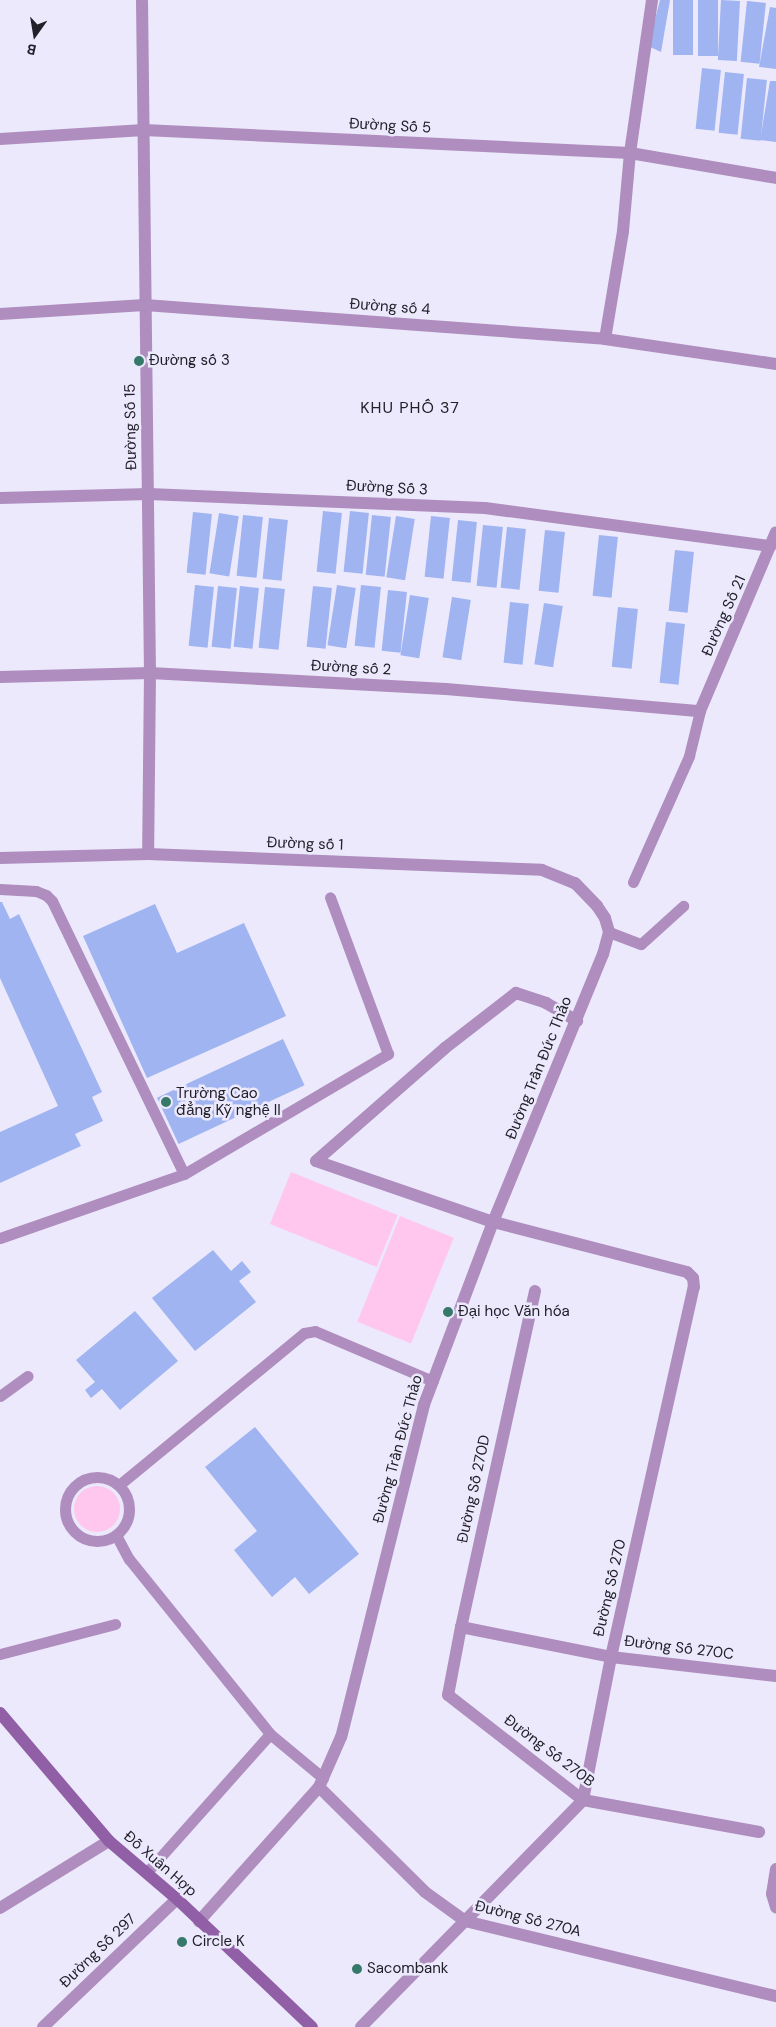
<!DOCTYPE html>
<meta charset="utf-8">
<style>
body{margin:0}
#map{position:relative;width:776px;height:2027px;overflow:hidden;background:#ebe9fb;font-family:"DM Sans",sans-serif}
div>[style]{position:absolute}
.green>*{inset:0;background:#ffc7ed;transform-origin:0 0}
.round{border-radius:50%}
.building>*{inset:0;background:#9fb4f1;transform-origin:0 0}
.service>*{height:11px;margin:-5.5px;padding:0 5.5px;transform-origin:5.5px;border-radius:5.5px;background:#af8dbe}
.service>.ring{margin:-5.5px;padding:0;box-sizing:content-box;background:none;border:11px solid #af8dbe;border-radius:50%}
.minor>*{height:12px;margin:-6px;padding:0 6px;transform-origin:6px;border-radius:6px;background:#af8dbe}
.secondary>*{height:12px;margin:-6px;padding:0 6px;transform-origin:6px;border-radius:6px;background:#905fa5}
.dots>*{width:14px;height:14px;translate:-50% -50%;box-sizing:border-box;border:2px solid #ebe9fb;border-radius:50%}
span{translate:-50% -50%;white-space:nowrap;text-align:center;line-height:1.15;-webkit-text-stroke:5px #ebe9fb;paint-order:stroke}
.street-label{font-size:15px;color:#22202b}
.poi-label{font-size:15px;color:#22202b}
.left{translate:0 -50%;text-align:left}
.neighbourhood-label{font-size:16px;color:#22202b;letter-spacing:1px}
.north{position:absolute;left:10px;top:10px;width:50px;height:50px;-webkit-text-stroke:4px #ebe9fb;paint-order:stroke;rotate:193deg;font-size:14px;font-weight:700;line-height:20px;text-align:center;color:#22202b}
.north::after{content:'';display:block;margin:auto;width:18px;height:22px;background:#22202b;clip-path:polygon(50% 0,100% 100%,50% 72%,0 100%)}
</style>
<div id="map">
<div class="green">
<i style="left:291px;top:1172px;width:115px;height:56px;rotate:22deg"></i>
<i style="left:400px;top:1216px;width:58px;height:114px;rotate:22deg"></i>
<i class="round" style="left:74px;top:1486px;width:46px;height:46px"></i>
</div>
<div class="building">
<i style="clip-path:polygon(660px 0,670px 0,661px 52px,648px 46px)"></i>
<i style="left:673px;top:0;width:20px;height:55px"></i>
<i style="left:698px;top:0;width:20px;height:56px"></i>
<i style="left:721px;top:0;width:19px;height:60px;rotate:3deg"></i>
<i style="left:747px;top:1px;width:19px;height:61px;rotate:6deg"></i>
<i style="clip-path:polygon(770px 7px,776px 8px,776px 69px,759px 67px)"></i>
<i style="left:702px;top:68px;width:19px;height:61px;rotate:6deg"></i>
<i style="left:725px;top:72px;width:19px;height:61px;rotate:6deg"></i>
<i style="left:747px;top:78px;width:20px;height:61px;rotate:6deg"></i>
<i style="clip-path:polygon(770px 81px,776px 81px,776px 142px,760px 140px)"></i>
<i style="left:323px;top:511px;width:19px;height:61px;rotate:6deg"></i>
<i style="left:350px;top:511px;width:19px;height:61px;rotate:6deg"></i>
<i style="left:193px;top:512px;width:19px;height:61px;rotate:6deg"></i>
<i style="left:219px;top:513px;width:20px;height:61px;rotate:9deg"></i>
<i style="left:243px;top:515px;width:20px;height:61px;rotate:6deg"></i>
<i style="left:372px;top:515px;width:19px;height:60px;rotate:6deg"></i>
<i style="left:396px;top:516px;width:19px;height:62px;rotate:9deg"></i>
<i style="left:431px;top:516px;width:19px;height:61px;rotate:6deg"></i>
<i style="left:269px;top:518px;width:19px;height:61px;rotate:6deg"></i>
<i style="left:458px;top:520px;width:19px;height:61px;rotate:6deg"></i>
<i style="left:483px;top:525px;width:20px;height:61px;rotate:6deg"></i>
<i style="left:507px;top:527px;width:19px;height:61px;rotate:6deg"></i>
<i style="left:545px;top:530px;width:20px;height:61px;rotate:6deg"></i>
<i style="left:599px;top:535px;width:19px;height:61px;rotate:6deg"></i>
<i style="left:675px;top:550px;width:19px;height:61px;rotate:6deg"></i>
<i style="left:195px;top:585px;width:19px;height:61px;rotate:6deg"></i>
<i style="left:337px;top:585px;width:19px;height:61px;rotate:9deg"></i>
<i style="left:361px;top:585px;width:20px;height:61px;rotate:6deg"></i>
<i style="left:218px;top:586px;width:19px;height:61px;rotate:6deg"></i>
<i style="left:240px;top:586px;width:19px;height:61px;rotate:6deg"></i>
<i style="left:313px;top:586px;width:19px;height:61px;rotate:6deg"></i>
<i style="left:265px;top:587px;width:20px;height:61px;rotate:6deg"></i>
<i style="left:388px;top:590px;width:19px;height:61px;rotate:6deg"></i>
<i style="left:410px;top:595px;width:19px;height:61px;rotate:9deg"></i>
<i style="left:452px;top:597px;width:19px;height:61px;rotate:9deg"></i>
<i style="left:510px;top:602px;width:19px;height:61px;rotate:6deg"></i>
<i style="left:544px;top:603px;width:19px;height:62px;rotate:9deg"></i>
<i style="left:618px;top:607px;width:20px;height:60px;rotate:6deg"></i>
<i style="left:666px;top:622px;width:19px;height:61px;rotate:6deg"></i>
<i style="clip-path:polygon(0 902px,2px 902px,10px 919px,19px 914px,102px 1092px,92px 1097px,103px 1121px,75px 1134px,81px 1146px,0 1183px,0 1132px,58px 1106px,0 978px)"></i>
<i style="clip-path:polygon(155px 904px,177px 953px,244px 923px,286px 1016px,147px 1078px,83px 936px)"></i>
<i style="left:283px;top:1039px;width:51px;height:139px;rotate:65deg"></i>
<i style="clip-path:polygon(213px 1250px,231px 1271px,242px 1261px,251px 1272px,239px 1281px,256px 1302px,195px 1351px,152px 1298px)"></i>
<i style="clip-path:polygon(135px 1311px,178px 1361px,120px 1410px,102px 1389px,91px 1398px,85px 1390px,95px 1382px,76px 1360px)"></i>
<i style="clip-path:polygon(255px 1427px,359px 1554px,309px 1594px,295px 1577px,272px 1597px,234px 1550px,257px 1531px,205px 1467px)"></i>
</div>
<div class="service">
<i style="left:633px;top:882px;width:138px;rotate:-66deg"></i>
<i style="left:689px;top:756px;width:46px;rotate:-76.3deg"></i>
<i style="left:0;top:889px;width:36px;rotate:3deg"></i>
<i style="left:36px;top:891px;width:11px;rotate:22deg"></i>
<i style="left:46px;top:895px;width:8px;rotate:45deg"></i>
<i style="left:52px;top:901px;width:303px;rotate:64.2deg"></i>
<i style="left:609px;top:932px;width:34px;rotate:21deg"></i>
<i style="left:641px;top:944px;width:57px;rotate:-42.1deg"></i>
<i style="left:0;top:1238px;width:195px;rotate:-19.2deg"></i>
<i style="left:184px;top:1174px;width:237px;rotate:-30.5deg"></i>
<i style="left:388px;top:1054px;width:167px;rotate:-110.3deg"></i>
<i style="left:0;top:1396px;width:34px;rotate:-36deg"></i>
<i class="ring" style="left:65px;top:1477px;width:53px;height:53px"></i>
<i style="left:119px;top:1485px;width:239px;rotate:-39.4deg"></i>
<i style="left:304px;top:1333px;width:11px;rotate:-10deg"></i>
<i style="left:315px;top:1331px;width:128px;rotate:23deg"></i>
<i style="left:116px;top:1535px;width:27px;rotate:62deg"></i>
<i style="left:129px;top:1559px;width:225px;rotate:51.1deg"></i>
<i style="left:270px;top:1734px;width:186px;rotate:131.7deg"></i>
<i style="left:0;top:1654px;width:119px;rotate:-14.6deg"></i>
<i style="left:270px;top:1734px;width:69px;rotate:39.7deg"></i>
</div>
<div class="minor">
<i style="left:142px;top:0;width:673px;rotate:89.32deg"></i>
<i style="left:150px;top:673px;width:181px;rotate:90.6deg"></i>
<i style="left:0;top:139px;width:144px;rotate:-3.6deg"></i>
<i style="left:144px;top:130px;width:487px;rotate:2.7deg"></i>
<i style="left:630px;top:153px;width:148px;rotate:9.7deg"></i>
<i style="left:0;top:314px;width:145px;rotate:-3.6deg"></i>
<i style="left:145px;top:305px;width:461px;rotate:4.2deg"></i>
<i style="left:605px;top:339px;width:173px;rotate:8.3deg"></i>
<i style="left:605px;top:339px;width:109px;rotate:-80.5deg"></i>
<i style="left:623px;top:231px;width:78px;rotate:-84.9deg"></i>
<i style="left:630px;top:153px;width:155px;rotate:-81.8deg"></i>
<i style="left:0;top:498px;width:149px;rotate:-1.5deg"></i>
<i style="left:149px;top:494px;width:336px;rotate:2.4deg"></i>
<i style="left:485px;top:508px;width:288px;rotate:7.6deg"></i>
<i style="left:0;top:677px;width:150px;rotate:-1.5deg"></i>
<i style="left:150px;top:673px;width:296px;rotate:3.1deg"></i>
<i style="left:446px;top:689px;width:255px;rotate:5deg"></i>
<i style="left:700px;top:711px;width:194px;rotate:-67deg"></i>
<i style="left:0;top:858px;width:148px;rotate:-1.5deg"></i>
<i style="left:148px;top:854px;width:394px;rotate:2.3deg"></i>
<i style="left:542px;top:870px;width:35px;rotate:22deg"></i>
<i style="left:575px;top:883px;width:32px;rotate:46deg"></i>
<i style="left:597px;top:906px;width:14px;rotate:56deg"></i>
<i style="left:605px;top:918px;width:15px;rotate:74deg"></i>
<i style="left:609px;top:932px;width:23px;rotate:105deg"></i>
<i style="left:603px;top:954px;width:290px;rotate:112.3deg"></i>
<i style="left:493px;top:1222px;width:196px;rotate:110.7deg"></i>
<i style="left:424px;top:1405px;width:342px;rotate:104deg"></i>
<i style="left:341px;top:1737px;width:55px;rotate:113.7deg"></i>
<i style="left:319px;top:1787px;width:180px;rotate:131.8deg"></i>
<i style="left:535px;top:1291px;width:344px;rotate:102.4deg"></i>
<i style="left:461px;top:1627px;width:69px;rotate:100.8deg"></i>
<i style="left:448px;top:1695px;width:171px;rotate:37.9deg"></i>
<i style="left:583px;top:1800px;width:179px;rotate:10.3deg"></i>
<i style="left:461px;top:1627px;width:153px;rotate:11.3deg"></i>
<i style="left:611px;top:1657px;width:166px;rotate:6.6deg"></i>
<i style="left:319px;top:1787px;width:149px;rotate:44.7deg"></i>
<i style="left:425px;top:1892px;width:49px;rotate:35.9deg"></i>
<i style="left:465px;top:1921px;width:320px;rotate:13.6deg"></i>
<i style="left:776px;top:1869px;width:25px;rotate:99deg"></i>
<i style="left:772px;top:1894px;width:14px;rotate:73deg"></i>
<i style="left:0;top:1908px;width:128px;rotate:-31.6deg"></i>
<i style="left:43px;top:2027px;width:185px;rotate:-43.7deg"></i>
<i style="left:361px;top:2027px;width:318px;rotate:-45.6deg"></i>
<i style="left:583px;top:1800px;width:146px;rotate:-78.9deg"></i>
<i style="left:611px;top:1657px;width:379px;rotate:-77.4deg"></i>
<i style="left:694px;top:1287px;width:9px;rotate:-96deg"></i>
<i style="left:693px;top:1278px;width:8px;rotate:-135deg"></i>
<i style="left:687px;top:1272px;width:200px;rotate:-165.5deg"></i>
<i style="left:493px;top:1222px;width:187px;rotate:-161deg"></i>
<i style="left:316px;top:1161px;width:171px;rotate:-41.2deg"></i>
<i style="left:445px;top:1048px;width:90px;rotate:-37.8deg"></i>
<i style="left:516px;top:993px;width:32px;rotate:18deg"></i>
<i style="left:546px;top:1003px;width:36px;rotate:30deg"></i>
</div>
<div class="secondary">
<i style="left:0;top:1713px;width:168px;rotate:49.6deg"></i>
<i style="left:109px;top:1841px;width:89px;rotate:40.5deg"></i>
<i style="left:177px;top:1899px;width:186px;rotate:43.5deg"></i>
</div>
<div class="dots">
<i style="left:139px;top:361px;background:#36796a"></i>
<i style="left:166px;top:1102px;background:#36796a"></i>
<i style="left:448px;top:1312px;background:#36796a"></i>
<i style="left:182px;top:1942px;background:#36796a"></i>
<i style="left:357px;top:1969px;background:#36796a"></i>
</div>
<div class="street-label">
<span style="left:390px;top:126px;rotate:3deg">Đường Số 5</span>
<span style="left:390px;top:307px;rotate:4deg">Đường số 4</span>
<span style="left:131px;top:427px;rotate:-91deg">Đường Số 15</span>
<span style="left:387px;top:488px;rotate:3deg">Đường Số 3</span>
<span style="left:724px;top:616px;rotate:-66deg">Đường Số 21</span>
<span style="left:351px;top:668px;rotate:3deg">Đường số 2</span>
<span style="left:305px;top:844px;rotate:2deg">Đường số 1</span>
<span style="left:539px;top:1068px;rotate:-68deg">Đường Trần Đức Thảo</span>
<span style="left:398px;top:1449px;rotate:-75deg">Đường Trần Đức Thảo</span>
<span style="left:474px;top:1489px;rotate:-78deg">Đường Số 270D</span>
<span style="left:610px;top:1588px;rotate:-77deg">Đường Số 270</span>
<span style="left:679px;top:1648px;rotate:7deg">Đường Số 270C</span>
<span style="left:549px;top:1751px;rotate:37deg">Đường Số 270B</span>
<span style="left:160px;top:1864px;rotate:41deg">Đỗ Xuân Hợp</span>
<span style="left:528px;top:1919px;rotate:14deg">Đường Số 270A</span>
<span style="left:98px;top:1951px;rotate:-44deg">Đường Số 297</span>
</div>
<div class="poi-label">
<span class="left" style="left:149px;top:361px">Đường số 3</span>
<span class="left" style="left:176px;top:1102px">Trường Cao<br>đẳng Kỹ nghệ II</span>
<span class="left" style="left:458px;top:1312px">Đại học Văn hóa</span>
<span class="left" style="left:192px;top:1942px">Circle K</span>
<span class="left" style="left:367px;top:1969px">Sacombank</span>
</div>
<div class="neighbourhood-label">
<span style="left:410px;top:408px">KHU PHỐ 37</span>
</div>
<div class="north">B</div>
</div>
